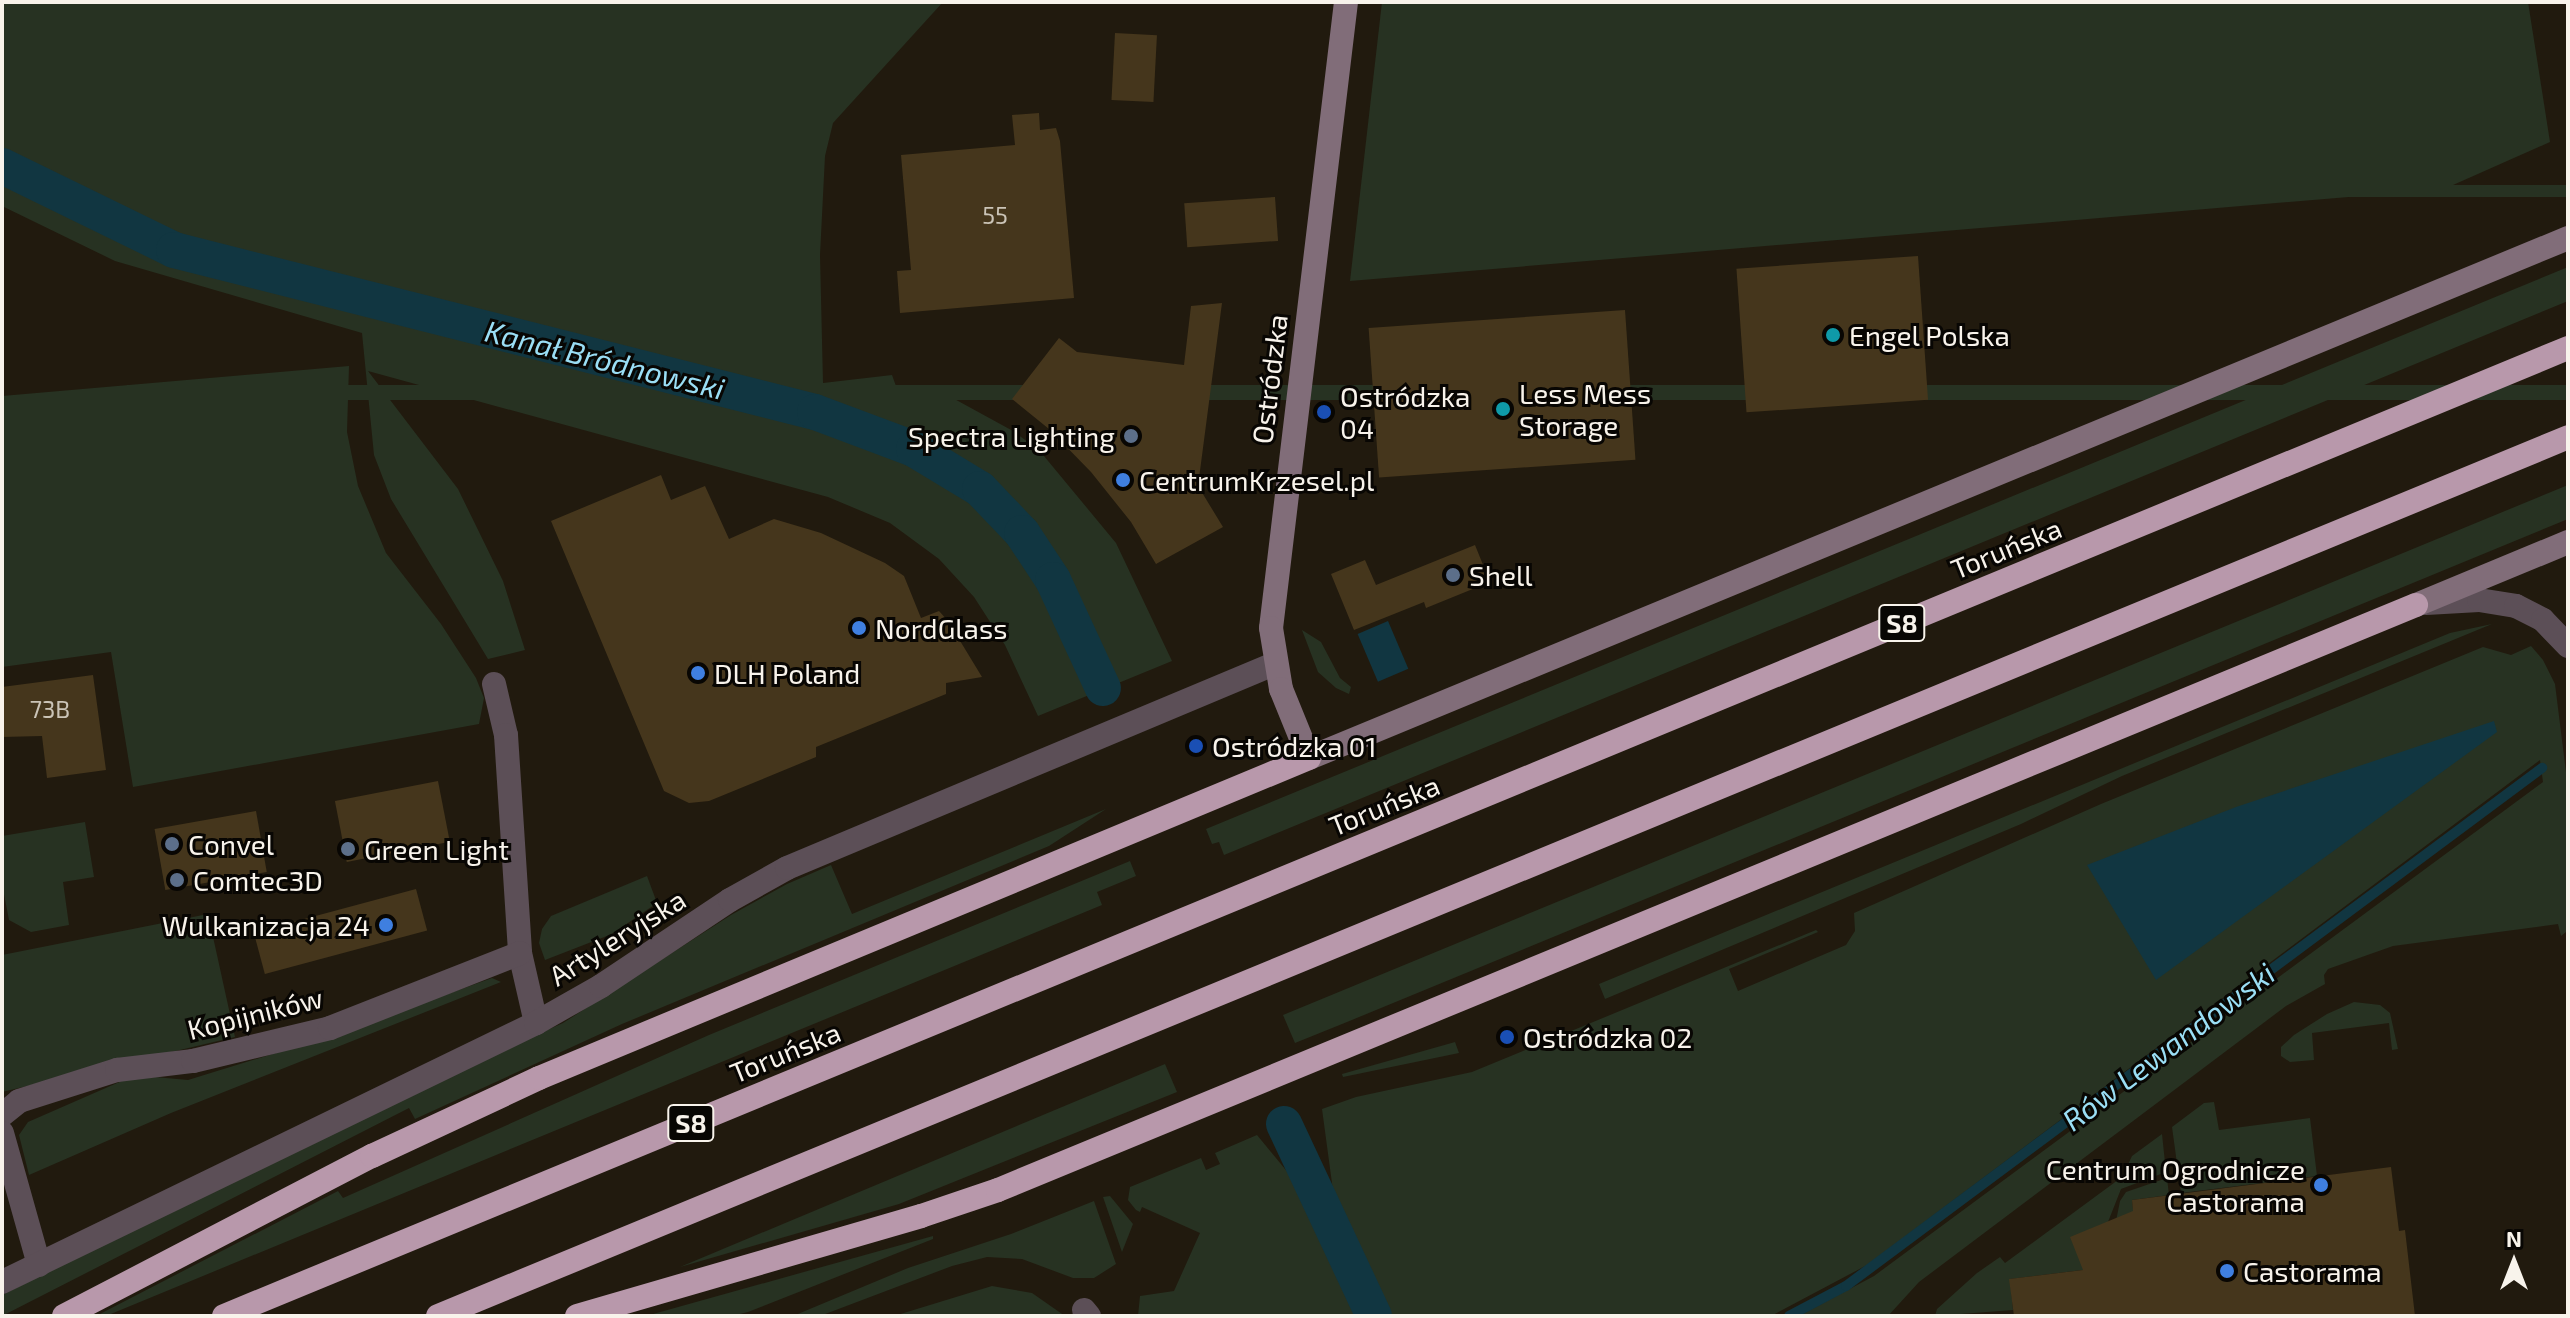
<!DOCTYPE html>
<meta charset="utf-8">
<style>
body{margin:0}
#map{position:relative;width:2570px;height:1318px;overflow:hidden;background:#211a0e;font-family:"Exo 2",sans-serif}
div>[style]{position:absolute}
.green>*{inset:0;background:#273222;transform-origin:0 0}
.water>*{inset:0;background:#113641;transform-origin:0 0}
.stream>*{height:10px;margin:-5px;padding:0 5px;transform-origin:5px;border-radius:5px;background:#113641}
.canal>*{height:36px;margin:-18px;padding:0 18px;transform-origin:18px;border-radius:18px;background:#113641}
.building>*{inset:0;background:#45361c;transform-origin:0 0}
.street>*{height:24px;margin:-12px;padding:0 12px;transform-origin:12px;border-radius:12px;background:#5c4f57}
.secondary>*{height:24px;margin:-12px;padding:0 12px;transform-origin:12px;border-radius:12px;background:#816d79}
.highway>*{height:24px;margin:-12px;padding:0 12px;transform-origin:12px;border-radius:12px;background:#b898ab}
.dots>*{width:22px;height:22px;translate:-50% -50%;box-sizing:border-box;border:4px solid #080603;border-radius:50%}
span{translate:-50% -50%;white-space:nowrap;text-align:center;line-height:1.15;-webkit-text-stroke:6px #080603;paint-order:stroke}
.number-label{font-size:24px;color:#cbc4b7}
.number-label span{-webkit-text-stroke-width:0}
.shield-label span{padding:2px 6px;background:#080603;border:2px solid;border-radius:6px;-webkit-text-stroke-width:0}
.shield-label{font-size:26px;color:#f8f3eb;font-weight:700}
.poi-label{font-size:28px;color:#f8f3eb}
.left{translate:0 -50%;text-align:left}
.right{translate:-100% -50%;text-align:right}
.street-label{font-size:28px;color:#f8f3eb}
.water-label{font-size:30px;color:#9adef5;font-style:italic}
.frame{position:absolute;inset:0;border:4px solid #f8f3eb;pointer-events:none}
.north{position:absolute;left:2474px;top:1222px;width:80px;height:80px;-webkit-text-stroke:6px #080603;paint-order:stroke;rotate:0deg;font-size:22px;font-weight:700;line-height:32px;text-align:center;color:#f8f3eb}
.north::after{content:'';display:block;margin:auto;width:28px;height:36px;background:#f8f3eb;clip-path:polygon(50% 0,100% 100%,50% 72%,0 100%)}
</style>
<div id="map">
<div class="green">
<i style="clip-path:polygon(2px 2px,943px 2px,833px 123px,825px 156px,820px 255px,823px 383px,892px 375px,901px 400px,949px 396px,1013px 431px,1039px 450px,1116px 543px,1172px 661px,1038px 716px,1005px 645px,974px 597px,939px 559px,890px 523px,828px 497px,368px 371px,458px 489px,503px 581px,525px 650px,488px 659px,391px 499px,374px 455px,362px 333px,115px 261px,2px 206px)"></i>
<i style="clip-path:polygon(1382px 2px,2528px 2px,2550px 142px,2444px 189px,1350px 281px)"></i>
<i style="left:2568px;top:185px;width:12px;height:468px;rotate:90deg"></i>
<i style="clip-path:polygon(2568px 267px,2568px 301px,1224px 855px,1219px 842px,1212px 844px,1206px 829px)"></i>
<i style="clip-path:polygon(349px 366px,347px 432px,358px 486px,386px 553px,441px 624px,476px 678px,484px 698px,479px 724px,133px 787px,111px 652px,2px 667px,2px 396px)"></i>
<i style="left:2568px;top:385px;width:15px;height:2441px;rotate:90deg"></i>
<i style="clip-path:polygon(2568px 485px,2568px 519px,1347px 1022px,1295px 1043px,1283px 1015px)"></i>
<i style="clip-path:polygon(2492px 624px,2122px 776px,2021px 824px,1605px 999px,1599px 984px,2450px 633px)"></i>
<i style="clip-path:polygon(1302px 630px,1321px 642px,1340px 678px,1351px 687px,1349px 694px,1336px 688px,1318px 672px)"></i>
<i style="clip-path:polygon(2531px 646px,2543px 660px,2555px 684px,2568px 788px,2568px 915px,2566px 932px,2561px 936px,2558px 924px,2393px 946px,2328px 969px,2324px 975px,2325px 984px,2286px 1006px,1919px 1282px,1888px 1316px,1799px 1316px,1874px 1276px,2543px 782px,2540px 760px,1867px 1265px,1771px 1316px,1385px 1316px,1334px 1198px,1322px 1109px,1356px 1097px,1472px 1072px,1816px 930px,1818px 932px,1729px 969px,1738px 991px,1846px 945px,1855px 931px,1854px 913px,2101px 804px,2483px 647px,2511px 655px)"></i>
<i style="clip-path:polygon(1106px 809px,1049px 846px,622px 1024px,415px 1119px,409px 1108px,2px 1316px,2px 1295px,421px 1086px,563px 1023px,731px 915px,787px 884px,831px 865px,852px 914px)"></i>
<i style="clip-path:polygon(85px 822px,94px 877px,63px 882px,69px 925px,31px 932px,9px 920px,2px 884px,2px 836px)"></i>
<i style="clip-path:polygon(1130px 861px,1136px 876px,1097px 892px,1102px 905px,106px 1316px,96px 1316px,338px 1191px,343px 1198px,709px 1035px)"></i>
<i style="clip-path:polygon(647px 876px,657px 903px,612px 934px,545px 960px,539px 943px,542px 929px,551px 916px)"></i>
<i style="clip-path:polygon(208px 914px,235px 1037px,2px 1092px,2px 955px)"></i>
<i style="clip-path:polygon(492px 978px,501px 982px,171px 1113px,29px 1175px,19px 1135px,28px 1122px,124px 1080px,155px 1077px,188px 1080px,328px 1037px)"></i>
<i style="clip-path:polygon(2354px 1002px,2380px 1005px,2390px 1013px,2398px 1049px,2392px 1050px,2389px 1023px,2312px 1033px,2314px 1060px,2290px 1062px,2281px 1056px,2281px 1047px,2294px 1035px,2327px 1014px)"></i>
<i style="clip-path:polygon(1455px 1042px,1459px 1053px,1343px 1077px,1342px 1074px)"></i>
<i style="clip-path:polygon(1165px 1064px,1177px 1092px,899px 1204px,680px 1267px)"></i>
<i style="clip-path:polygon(2214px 1102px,2219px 1130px,2310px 1118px,2317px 1176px,2181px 1193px,2172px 1127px,2204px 1103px)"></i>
<i style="clip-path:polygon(2162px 1134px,2166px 1172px,2121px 1189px,2108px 1222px,2116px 1221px,2120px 1201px,2126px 1192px,2167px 1178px,2169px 1195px,2132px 1200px,2139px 1263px,2010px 1279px,2013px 1310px,1935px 1316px,1937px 1309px,1977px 1273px,2000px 1257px,2005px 1263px,2122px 1177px,2132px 1156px)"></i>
<i style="clip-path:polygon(1257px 1135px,1308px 1197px,1364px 1316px,1138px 1316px,1140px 1296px,1174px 1291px,1200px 1233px,1142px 1207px,1140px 1212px,1136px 1210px,1128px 1200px,1130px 1187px,1201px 1158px,1206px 1170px,1220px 1164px,1215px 1153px)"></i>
<i style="clip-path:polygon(1110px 1196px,1133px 1224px,1122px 1252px,1103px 1197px)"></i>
<i style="clip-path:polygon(1094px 1201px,1116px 1264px,1094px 1278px,1073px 1278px,1022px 1259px,987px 1257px,952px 1266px,820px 1316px,793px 1316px,908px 1268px,1011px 1234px)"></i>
<i style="clip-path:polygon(933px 1236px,933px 1239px,748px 1312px,732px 1316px,646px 1316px)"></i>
<i style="clip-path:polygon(992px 1286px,1032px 1293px,1065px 1316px,894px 1316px)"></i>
</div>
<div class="water">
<i style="left:1388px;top:621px;width:52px;height:33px;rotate:67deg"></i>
<i style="clip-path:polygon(2494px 721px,2497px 732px,2156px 980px,2087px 865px,2236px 807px)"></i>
</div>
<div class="stream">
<i style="left:1789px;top:1316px;width:64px;rotate:-27.8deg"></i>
<i style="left:1846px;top:1286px;width:868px;rotate:-36.66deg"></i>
</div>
<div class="canal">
<i style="left:2px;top:166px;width:191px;rotate:26deg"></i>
<i style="left:174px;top:250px;width:661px;rotate:14.18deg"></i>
<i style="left:815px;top:412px;width:106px;rotate:20.5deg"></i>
<i style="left:914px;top:449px;width:77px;rotate:31.2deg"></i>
<i style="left:980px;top:489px;width:61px;rotate:46.3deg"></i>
<i style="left:1022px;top:533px;width:56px;rotate:56.6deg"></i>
<i style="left:1053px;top:580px;width:119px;rotate:65.2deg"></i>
<i style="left:1284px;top:1124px;width:212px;rotate:64.9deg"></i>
</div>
<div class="building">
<i style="left:1115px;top:33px;width:42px;height:67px;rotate:3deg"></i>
<i style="clip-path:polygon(1039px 113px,1040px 130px,1056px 128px,1060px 141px,1074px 298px,900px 313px,897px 271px,911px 270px,901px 155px,1015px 145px,1012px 115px)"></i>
<i style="left:1275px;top:197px;width:44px;height:91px;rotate:86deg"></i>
<i style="left:1918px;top:256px;width:144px;height:182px;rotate:86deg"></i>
<i style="clip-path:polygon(1222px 303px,1198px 486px,1223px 527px,1156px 564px,1131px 522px,1091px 472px,1049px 429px,1012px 399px,1059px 338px,1077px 352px,1184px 365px,1191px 306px)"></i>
<i style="left:1625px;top:310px;width:150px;height:257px;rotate:86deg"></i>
<i style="clip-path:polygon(661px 475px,671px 500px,705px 486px,729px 539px,774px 519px,821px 533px,885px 563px,904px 576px,921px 618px,939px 611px,948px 621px,982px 677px,946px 683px,946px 694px,816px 747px,816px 757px,709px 801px,689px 803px,664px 791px,551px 521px)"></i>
<i style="clip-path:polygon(1475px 545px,1490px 582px,1426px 608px,1424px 602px,1354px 630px,1331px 574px,1365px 560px,1376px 585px)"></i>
<i style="clip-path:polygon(93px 675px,106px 770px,47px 778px,42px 736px,2px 737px,2px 687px)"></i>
<i style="left:438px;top:781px;width:62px;height:105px;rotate:79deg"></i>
<i style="left:256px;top:811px;width:62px;height:103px;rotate:80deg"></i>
<i style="left:416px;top:889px;width:43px;height:168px;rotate:75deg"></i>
<i style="clip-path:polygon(2391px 1167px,2399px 1231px,2405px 1230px,2415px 1316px,2014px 1316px,2009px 1279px,2083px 1270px,2070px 1237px,2133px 1211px,2132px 1200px)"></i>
</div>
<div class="street">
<i style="left:2426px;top:603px;width:53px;rotate:-3.2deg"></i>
<i style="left:2479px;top:600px;width:37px;rotate:9deg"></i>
<i style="left:2516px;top:606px;width:30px;rotate:27deg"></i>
<i style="left:2543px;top:620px;width:36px;rotate:46deg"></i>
<i style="left:494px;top:684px;width:52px;rotate:76.8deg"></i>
<i style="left:506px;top:735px;width:218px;rotate:86.3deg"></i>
<i style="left:520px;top:953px;width:72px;rotate:77.1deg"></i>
<i style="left:2px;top:1115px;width:22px;rotate:-39deg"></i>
<i style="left:19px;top:1101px;width:103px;rotate:-17.6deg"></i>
<i style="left:117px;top:1070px;width:77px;rotate:-6.8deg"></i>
<i style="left:193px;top:1061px;width:141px;rotate:-13.5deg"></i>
<i style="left:330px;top:1028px;width:204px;rotate:-21.5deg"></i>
<i style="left:2px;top:1133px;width:137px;rotate:74.3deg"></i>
<i style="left:2px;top:1282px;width:593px;rotate:-25.87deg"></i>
<i style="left:536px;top:1023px;width:75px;rotate:-29.6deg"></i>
<i style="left:601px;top:986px;width:155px;rotate:-33.7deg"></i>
<i style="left:730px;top:900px;width:65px;rotate:-29.3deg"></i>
<i style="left:787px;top:868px;width:528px;rotate:-22.73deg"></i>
<i style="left:1084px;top:1310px;width:8px;rotate:50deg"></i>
</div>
<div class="secondary">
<i style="left:1346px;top:2px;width:630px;rotate:96.83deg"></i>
<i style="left:1271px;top:628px;width:62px;rotate:80.7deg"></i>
<i style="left:1281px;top:689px;width:74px;rotate:67.9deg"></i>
<i style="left:1309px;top:758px;width:1362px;rotate:-22.44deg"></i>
<i style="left:2416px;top:605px;width:165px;rotate:-22.5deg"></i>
</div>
<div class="highway">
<i style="left:64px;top:1316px;width:347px;rotate:-27.5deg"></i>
<i style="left:372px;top:1156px;width:184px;rotate:-25deg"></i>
<i style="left:539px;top:1078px;width:834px;rotate:-22.57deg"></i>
<i style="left:224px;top:1316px;width:2536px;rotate:-22.44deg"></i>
<i style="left:438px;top:1316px;width:2304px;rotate:-22.42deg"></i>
<i style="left:577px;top:1316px;width:358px;rotate:-16.2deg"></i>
<i style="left:921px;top:1216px;width:81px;rotate:-18.7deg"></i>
<i style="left:998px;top:1190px;width:1534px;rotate:-22.42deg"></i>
</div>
<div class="dots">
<i style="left:1833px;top:335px;background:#0f9aa8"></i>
<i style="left:1503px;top:409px;background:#0f9aa8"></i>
<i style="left:1324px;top:412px;background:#1a4fb4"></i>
<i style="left:1131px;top:436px;background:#5c6f8a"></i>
<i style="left:1123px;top:480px;background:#3f7fe0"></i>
<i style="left:1453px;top:575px;background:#5c6f8a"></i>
<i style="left:859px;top:628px;background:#3f7fe0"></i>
<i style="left:698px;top:673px;background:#3f7fe0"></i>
<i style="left:1196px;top:746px;background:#1a4fb4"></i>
<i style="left:172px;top:844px;background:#5c6f8a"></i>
<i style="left:348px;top:849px;background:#5c6f8a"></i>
<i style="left:177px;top:880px;background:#5c6f8a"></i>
<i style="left:386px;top:925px;background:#3f7fe0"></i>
<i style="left:1507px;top:1037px;background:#1a4fb4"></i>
<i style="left:2321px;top:1185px;background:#3f7fe0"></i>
<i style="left:2227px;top:1271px;background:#3f7fe0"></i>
</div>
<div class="number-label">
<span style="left:995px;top:215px">55</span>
<span style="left:50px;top:709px">73B</span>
</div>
<div class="shield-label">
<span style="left:1902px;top:623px">S8</span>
<span style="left:691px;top:1123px">S8</span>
</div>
<div class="poi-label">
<span class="left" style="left:1849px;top:335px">Engel Polska</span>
<span class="left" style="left:1519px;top:409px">Less Mess<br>Storage</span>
<span class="left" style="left:1340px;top:412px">Ostródzka<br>04</span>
<span class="right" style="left:1115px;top:436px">Spectra Lighting</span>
<span class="left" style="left:1139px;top:480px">CentrumKrzesel.pl</span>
<span class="left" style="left:1469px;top:575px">Shell</span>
<span class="left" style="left:875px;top:628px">NordGlass</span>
<span class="left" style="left:714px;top:673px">DLH Poland</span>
<span class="left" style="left:1212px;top:746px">Ostródzka 01</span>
<span class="left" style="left:188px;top:844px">Convel</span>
<span class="left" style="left:364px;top:849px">Green Light</span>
<span class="left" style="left:193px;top:880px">Comtec3D</span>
<span class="right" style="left:370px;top:925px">Wulkanizacja 24</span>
<span class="left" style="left:1523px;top:1037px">Ostródzka 02</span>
<span class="right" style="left:2305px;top:1185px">Centrum Ogrodnicze<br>Castorama</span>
<span class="left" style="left:2243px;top:1271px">Castorama</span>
</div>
<div class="street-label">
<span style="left:1269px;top:379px;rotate:-83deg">Ostródzka</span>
<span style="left:2006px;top:548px;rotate:-22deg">Toruńska</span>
<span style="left:1384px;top:805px;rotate:-22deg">Toruńska</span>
<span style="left:617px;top:937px;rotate:-32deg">Artyleryjska</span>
<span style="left:255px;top:1013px;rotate:-14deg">Kopijników</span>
<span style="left:785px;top:1052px;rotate:-22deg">Toruńska</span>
</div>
<div class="water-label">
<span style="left:605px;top:359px;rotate:14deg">Kanał Bródnowski</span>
<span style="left:2168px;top:1046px;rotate:-37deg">Rów Lewandowski</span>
</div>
<div class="frame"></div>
<div class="north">N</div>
</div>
